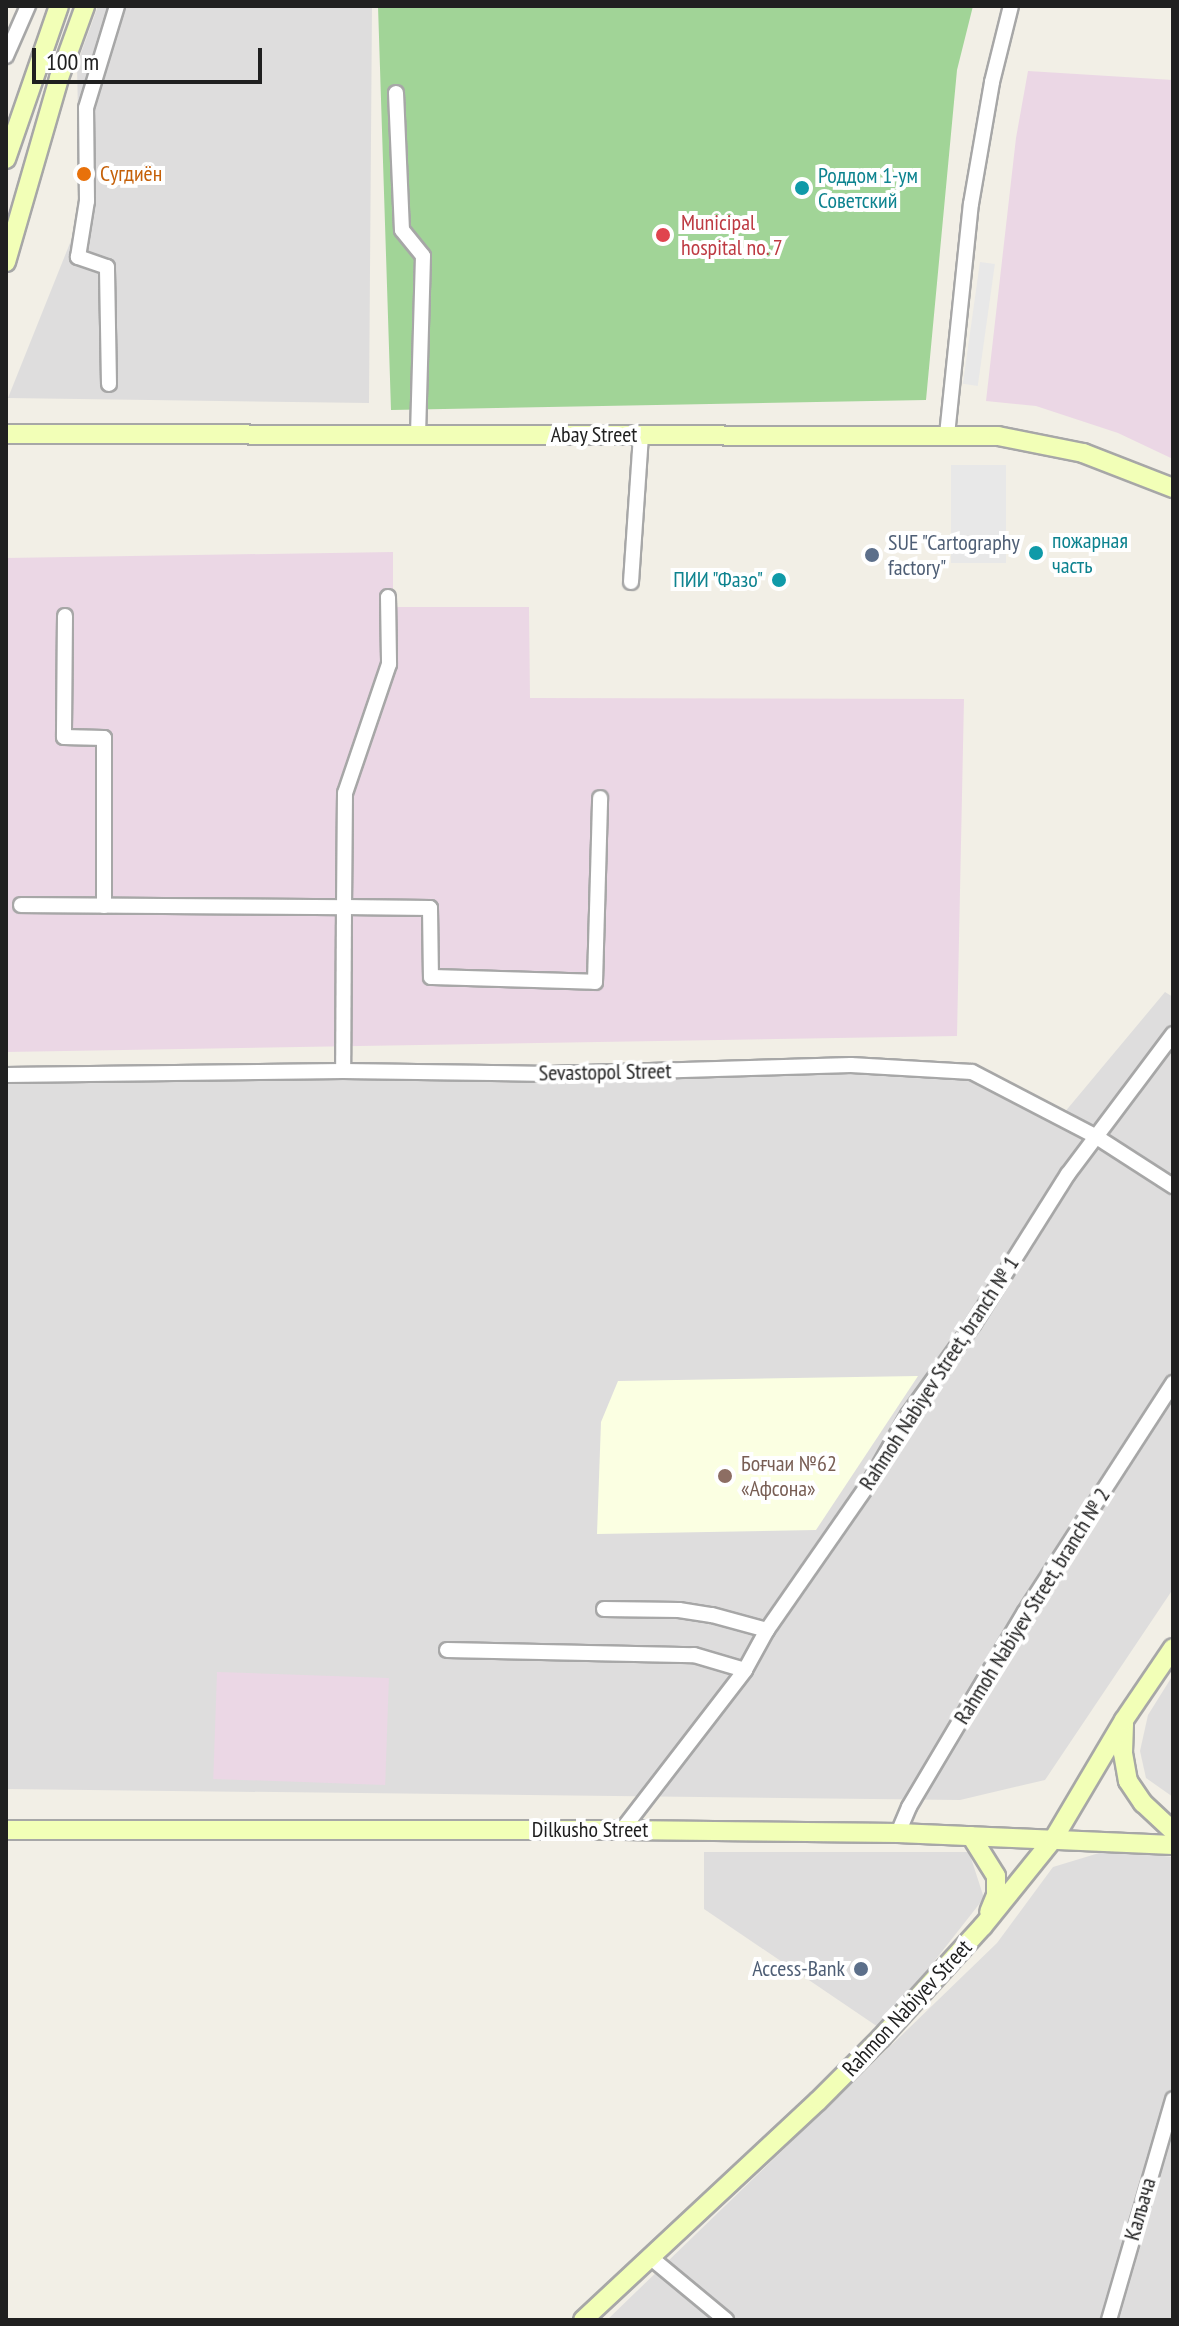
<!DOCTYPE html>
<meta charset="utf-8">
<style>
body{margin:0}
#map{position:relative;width:1179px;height:2326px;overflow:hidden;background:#f2efe6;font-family:"PT Sans Narrow",sans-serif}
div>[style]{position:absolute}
.residential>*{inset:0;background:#dedddd}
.industrial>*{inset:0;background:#ebd7e5;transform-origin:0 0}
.education>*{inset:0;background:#fbffe2}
.forest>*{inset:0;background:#a1d497}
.parking>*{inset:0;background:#e8e8e8;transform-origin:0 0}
.roads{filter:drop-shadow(2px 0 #a7a7a7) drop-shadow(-2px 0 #a7a7a7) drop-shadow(0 2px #a7a7a7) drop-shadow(0 -2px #a7a7a7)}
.street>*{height:14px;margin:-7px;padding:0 7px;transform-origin:7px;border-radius:7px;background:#fff}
.secondary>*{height:18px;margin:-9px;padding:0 9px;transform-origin:9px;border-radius:9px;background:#f2ffb7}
.dots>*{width:22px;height:22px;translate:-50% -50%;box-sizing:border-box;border:4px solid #fff;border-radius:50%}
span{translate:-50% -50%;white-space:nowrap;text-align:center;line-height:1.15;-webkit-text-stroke:8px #fff;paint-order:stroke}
.food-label{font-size:22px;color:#c56008}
.left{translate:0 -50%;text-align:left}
.culture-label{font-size:22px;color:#0d838f}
.right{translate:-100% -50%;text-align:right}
.health-label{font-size:22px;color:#be3a42}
.street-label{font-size:22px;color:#202020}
.service-label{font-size:22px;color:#4e5e75}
.education-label{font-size:22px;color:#785e54}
.frame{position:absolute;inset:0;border:8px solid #202020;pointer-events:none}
.scale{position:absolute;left:32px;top:48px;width:230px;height:36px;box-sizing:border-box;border:4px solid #202020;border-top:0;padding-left:10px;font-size:24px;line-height:28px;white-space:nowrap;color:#202020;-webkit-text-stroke:6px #fff;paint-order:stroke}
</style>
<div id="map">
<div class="residential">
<i style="clip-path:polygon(98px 6px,372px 6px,369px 403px,8px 398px,80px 218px,77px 64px)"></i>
<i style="clip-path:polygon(1165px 992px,1173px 997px,1173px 1589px,1045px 1780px,960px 1800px,6px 1789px,6px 1074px,976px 1073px,1064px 1113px)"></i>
<i style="clip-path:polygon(1173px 1675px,1173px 1797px,1146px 1778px,1140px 1751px,1148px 1715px)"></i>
<i style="clip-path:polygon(1109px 1850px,1173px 1857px,1173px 2320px,607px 2320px,997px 1943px,1053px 1867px)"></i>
<i style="clip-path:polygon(704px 1852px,969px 1852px,984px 1898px,881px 2029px,704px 1909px)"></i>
</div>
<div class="industrial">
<i style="clip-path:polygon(1028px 71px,1173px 80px,1173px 459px,1118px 433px,1036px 406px,986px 401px,1016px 138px)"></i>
<i style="clip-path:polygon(393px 552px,393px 607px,529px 607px,530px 698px,964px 699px,957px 1036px,6px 1052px,6px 558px)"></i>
<i style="left:217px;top:1672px;width:172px;height:107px;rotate:2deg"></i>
</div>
<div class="education">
<i style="clip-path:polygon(918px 1376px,816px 1530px,597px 1534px,601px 1422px,618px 1381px)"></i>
</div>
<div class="forest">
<i style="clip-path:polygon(378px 6px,973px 6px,957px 70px,926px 400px,391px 410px)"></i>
</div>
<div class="parking">
<i style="left:980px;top:262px;width:15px;height:123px;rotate:8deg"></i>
<i style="left:951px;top:465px;width:55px;height:98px"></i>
</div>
<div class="roads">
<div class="street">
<i style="left:6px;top:56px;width:55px;rotate:-66.3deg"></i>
<i style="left:396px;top:93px;width:137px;rotate:87.5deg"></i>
<i style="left:402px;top:230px;width:33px;rotate:51deg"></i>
<i style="left:423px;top:256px;width:179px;rotate:91.6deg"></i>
<i style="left:109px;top:384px;width:117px;rotate:-91deg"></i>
<i style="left:107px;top:267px;width:31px;rotate:-161deg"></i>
<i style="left:78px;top:257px;width:57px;rotate:-80.9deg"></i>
<i style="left:87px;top:201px;width:93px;rotate:-90.6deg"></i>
<i style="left:86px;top:108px;width:107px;rotate:-73.1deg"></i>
<i style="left:947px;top:435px;width:232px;rotate:-84.1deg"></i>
<i style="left:971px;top:204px;width:124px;rotate:-80.2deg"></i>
<i style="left:992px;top:82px;width:78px;rotate:-76deg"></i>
<i style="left:631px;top:582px;width:147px;rotate:-86.1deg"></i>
<i style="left:388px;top:597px;width:67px;rotate:89.1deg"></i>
<i style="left:389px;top:664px;width:136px;rotate:108.8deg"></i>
<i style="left:345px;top:793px;width:114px;rotate:90.5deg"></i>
<i style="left:344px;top:907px;width:86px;rotate:0.7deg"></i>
<i style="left:430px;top:908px;width:69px;rotate:89.2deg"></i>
<i style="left:431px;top:977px;width:164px;rotate:1.7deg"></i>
<i style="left:595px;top:982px;width:184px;rotate:-88.4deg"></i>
<i style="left:65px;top:616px;width:121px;rotate:90.5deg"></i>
<i style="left:64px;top:737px;width:40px;rotate:1.4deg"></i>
<i style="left:104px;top:738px;width:168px;rotate:90deg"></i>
<i style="left:21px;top:905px;width:323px;rotate:0.4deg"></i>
<i style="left:344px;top:907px;width:164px;rotate:90.3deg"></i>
<i style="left:6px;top:1075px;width:337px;rotate:-0.7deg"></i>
<i style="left:343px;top:1071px;width:206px;rotate:0.8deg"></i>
<i style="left:549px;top:1074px;width:302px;rotate:-1.7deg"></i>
<i style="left:851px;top:1065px;width:121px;rotate:3.3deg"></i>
<i style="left:972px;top:1072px;width:139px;rotate:27.5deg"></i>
<i style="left:1095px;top:1136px;width:93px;rotate:32.7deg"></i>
<i style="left:604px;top:1609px;width:75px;rotate:0.8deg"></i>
<i style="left:679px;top:1610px;width:33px;rotate:9deg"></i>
<i style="left:712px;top:1615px;width:57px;rotate:15.3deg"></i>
<i style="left:447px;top:1650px;width:247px;rotate:1.2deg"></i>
<i style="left:694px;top:1655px;width:53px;rotate:16.4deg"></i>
<i style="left:622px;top:1830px;width:202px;rotate:-52.4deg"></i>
<i style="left:745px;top:1670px;width:46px;rotate:-61.2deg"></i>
<i style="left:767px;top:1630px;width:180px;rotate:-55.2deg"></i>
<i style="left:870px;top:1482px;width:77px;rotate:-60.4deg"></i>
<i style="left:908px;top:1415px;width:113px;rotate:-54.3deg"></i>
<i style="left:974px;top:1323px;width:176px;rotate:-57.8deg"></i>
<i style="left:1068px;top:1174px;width:175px;rotate:-53.1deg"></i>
<i style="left:898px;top:1833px;width:28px;rotate:-67deg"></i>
<i style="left:909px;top:1807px;width:227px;rotate:-59.3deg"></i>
<i style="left:1025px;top:1612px;width:273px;rotate:-57.1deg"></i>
<i style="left:650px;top:2257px;width:99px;rotate:39.7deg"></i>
<i style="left:1109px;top:2320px;width:230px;rotate:-73.8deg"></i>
</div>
<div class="secondary">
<i style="left:6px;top:159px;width:162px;rotate:-70.9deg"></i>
<i style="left:6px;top:262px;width:191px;rotate:-73.9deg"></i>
<i style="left:59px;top:78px;width:77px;rotate:-70.1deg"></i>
<i style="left:6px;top:434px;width:992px;rotate:0.12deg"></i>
<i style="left:998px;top:436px;width:87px;rotate:11.3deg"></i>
<i style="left:1083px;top:453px;width:97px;rotate:21.3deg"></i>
<i style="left:1124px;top:1724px;width:29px;rotate:92deg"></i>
<i style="left:1123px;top:1753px;width:28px;rotate:80deg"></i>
<i style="left:1128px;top:1781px;width:27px;rotate:56deg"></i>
<i style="left:1143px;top:1803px;width:41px;rotate:43deg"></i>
<i style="left:6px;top:1830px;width:616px"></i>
<i style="left:622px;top:1830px;width:276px;rotate:0.6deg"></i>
<i style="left:898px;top:1833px;width:275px;rotate:2.5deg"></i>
<i style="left:971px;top:1836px;width:47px;rotate:58deg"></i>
<i style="left:996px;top:1876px;width:19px;rotate:90deg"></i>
<i style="left:996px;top:1895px;width:18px;rotate:112deg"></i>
<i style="left:583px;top:2320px;width:321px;rotate:-43deg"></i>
<i style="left:818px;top:2101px;width:89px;rotate:-45deg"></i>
<i style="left:881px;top:2038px;width:151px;rotate:-47.7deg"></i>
<i style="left:983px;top:1926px;width:113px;rotate:-51.1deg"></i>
<i style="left:1054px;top:1838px;width:137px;rotate:-59.3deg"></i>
<i style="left:1124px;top:1720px;width:87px;rotate:-55.8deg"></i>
</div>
</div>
<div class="dots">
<i style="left:84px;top:174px;background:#e8710a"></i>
<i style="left:802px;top:188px;background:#0f9aa8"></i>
<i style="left:663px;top:235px;background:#e0444e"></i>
<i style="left:1036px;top:553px;background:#0f9aa8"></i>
<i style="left:872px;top:555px;background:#5c6f8a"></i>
<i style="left:779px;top:580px;background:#0f9aa8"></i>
<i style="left:725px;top:1476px;background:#8d6e63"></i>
<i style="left:861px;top:1969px;background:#5c6f8a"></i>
</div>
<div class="food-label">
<span class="left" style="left:100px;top:174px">Сугдиён</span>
</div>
<div class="culture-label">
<span class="left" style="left:818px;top:188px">Роддом 1-ум<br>Советский</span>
<span class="left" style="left:1052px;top:553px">пожарная<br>часть</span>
<span class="right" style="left:763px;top:580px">ПИИ "Фазо"</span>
</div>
<div class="health-label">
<span class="left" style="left:681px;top:235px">Municipal<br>hospital no. 7</span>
</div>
<div class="street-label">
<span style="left:594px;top:435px">Abay Street</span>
<span style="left:605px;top:1072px;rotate:-1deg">Sevastopol Street</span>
<span style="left:939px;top:1373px;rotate:-57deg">Rahmoh Nabiyev Street, branch № 1</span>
<span style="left:1032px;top:1606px;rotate:-58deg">Rahmoh Nabiyev Street, branch № 2</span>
<span style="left:590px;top:1830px">Dilkusho Street</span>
<span style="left:907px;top:2008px;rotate:-47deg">Rahmon Nabiyev Street</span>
<span style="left:1140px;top:2209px;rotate:-74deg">Калъача</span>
</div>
<div class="service-label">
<span class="left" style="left:888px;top:555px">SUE "Cartography<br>factory"</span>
<span class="right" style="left:845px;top:1969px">Access-Bank</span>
</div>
<div class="education-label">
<span class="left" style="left:741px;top:1476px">Боғчаи №62<br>«Афсона»</span>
</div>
<div class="frame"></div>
<div class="scale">100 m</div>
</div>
